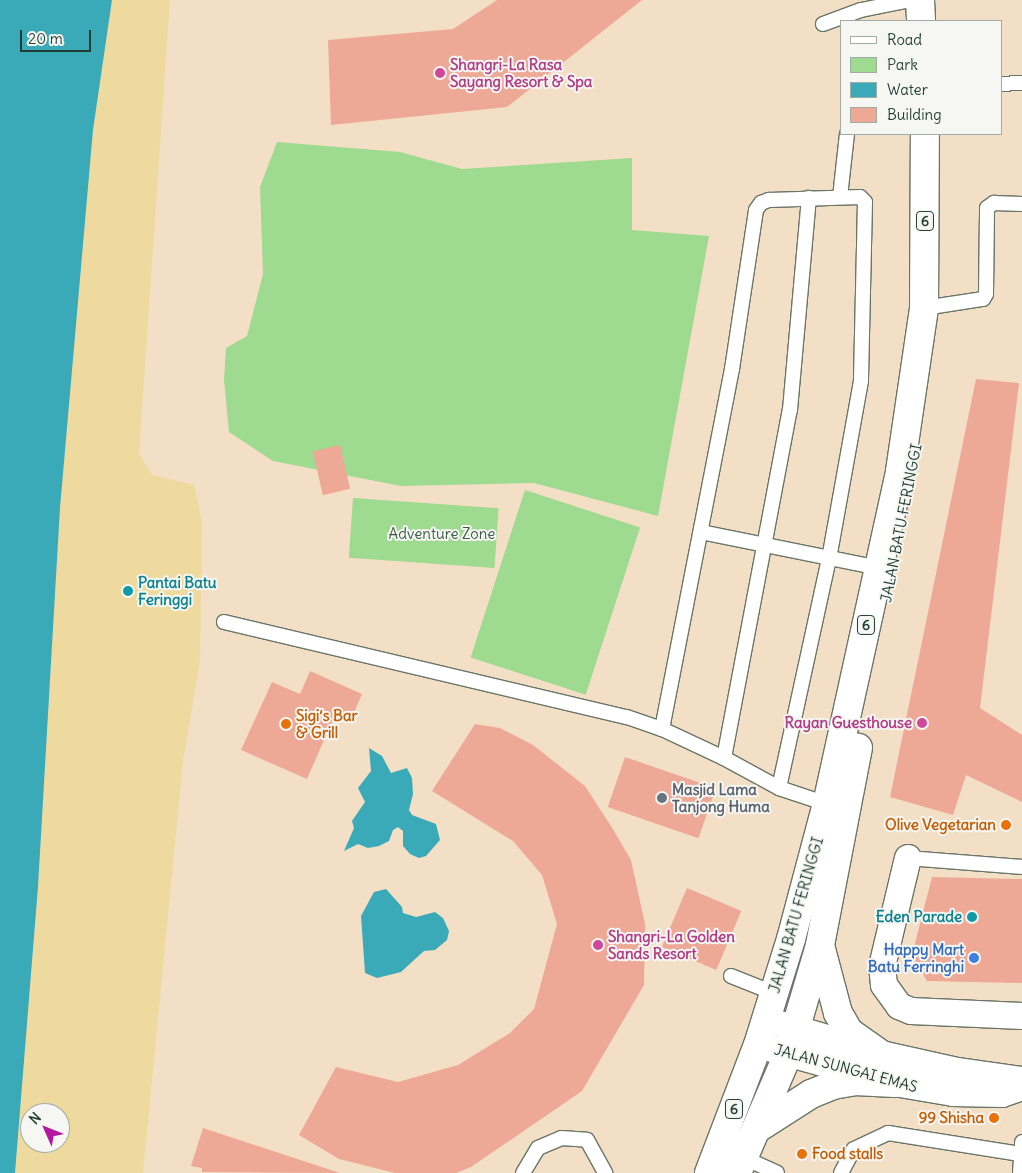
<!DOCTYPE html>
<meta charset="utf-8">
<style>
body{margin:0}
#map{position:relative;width:1022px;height:1173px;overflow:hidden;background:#f3dfc5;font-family:Delius,sans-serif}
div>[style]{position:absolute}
.green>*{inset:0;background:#9eda8f;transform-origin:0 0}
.sand>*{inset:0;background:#eeda9e}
.water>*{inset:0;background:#3aaab8}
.building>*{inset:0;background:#eda996;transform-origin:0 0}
.roads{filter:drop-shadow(1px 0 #697667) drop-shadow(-1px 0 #697667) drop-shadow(0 1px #697667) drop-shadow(0 -1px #697667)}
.lane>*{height:14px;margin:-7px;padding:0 7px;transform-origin:7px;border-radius:7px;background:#fff}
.street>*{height:26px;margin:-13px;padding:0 13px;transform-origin:13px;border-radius:13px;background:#fff}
.primary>*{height:28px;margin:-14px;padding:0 14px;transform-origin:14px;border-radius:14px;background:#fff}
.dots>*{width:14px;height:14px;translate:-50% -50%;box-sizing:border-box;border:2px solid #f6f6f2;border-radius:50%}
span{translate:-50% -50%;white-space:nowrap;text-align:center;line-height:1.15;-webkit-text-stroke:4px #f6f6f2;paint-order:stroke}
.shield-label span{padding:1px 4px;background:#f6f6f2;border:1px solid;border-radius:4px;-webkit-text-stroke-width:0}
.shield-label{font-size:14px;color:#1f3d34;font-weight:700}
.hotel-label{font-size:15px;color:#b23c85;font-weight:700}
.left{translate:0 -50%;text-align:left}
.right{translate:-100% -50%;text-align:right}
.street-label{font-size:15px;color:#1f3d34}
.park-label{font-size:15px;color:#385c46}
.culture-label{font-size:15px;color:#0d838f;font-weight:700}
.food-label{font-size:15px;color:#c56008;font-weight:700}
.worship-label{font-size:15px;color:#5b616d;font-weight:700}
.shop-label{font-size:15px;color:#366cbe;font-weight:700}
.legend{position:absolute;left:840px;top:20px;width:162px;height:115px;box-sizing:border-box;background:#f6f6f2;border:1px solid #a0aca6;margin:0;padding:6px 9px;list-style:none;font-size:15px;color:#1f3d34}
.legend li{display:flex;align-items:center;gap:10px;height:25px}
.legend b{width:25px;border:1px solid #a0aca6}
.north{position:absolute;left:20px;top:1103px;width:50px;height:50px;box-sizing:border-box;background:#f6f6f2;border:1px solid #a0aca6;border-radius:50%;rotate:314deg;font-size:14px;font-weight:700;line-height:20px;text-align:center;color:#1f3d34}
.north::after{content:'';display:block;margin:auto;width:18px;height:22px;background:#b5179e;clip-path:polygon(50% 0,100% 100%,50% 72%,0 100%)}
.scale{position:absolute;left:20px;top:30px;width:71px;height:22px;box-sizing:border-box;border:2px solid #1f3d34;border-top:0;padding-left:6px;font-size:15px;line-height:18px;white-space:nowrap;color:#1f3d34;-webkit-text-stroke:4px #f6f6f2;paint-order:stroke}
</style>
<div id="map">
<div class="green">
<i style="clip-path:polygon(277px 142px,400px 152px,462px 169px,632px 158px,632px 230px,709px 236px,658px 516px,534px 483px,401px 486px,273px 461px,229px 432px,224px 380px,226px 348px,247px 336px,263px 274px,260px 187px)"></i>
<i style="left:525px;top:490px;width:121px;height:176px;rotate:18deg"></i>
<i style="left:353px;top:498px;width:146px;height:60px;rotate:4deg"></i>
</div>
<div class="sand">
<i style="clip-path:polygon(evenodd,112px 0,170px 0,139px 454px,152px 475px,194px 485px,202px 522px,200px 660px,183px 761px,143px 1173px,15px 1173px,38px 887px,60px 508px,93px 130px,112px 0,30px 1113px,60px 1113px,60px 1143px,30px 1143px,30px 1113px)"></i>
</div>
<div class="water">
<i style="clip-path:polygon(0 0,112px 0,93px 130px,60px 508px,38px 887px,15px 1173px,0 1173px)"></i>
<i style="clip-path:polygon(369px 748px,382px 756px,391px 773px,407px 768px,412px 778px,413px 794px,409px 810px,412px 815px,436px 824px,440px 840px,426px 856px,419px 858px,410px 854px,403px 846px,403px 831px,398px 827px,393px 830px,389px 841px,379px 846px,368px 848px,358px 844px,344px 851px,354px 828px,352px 821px,365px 802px,358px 788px,371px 771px)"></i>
<i style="clip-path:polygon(386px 889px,402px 907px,403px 913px,416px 917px,435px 912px,443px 918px,449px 931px,447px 940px,435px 950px,424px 951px,401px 972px,377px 978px,365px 973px,361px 916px,374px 892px)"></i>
</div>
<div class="building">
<i style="clip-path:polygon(497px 0,642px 0,507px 107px,331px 125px,328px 40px,453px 29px)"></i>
<i style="clip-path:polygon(976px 379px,1019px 383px,980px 708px,1022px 735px,1022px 802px,966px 775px,953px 815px,890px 797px)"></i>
<i style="left:340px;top:445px;width:45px;height:28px;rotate:77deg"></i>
<i style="clip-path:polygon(310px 671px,362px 694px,350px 722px,335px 715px,307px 779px,241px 750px,272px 682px,300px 694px)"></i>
<i style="clip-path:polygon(475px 724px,500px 728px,533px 745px,585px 786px,611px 826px,631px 860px,645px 924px,644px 985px,582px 1091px,471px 1167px,456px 1173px,395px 1173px,339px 1159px,299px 1135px,336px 1067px,398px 1082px,458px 1065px,510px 1033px,534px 1009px,557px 924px,542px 875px,513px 841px,432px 791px)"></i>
<i style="left:625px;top:757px;width:96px;height:53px;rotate:19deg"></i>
<i style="clip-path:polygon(932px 877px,1022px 879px,1022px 983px,927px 981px,912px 955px)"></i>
<i style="left:687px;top:888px;width:59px;height:64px;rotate:23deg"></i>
<i style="clip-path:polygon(203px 1128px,340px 1173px,202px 1172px,202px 1168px,191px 1166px)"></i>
</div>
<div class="roads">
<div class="lane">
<i style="left:823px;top:24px;width:40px;rotate:-20.2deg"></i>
<i style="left:861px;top:10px;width:51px;rotate:-11.3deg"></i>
<i style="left:1001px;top:84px;width:21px;rotate:-3deg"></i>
<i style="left:840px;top:197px;width:63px;rotate:-83.7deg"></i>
<i style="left:924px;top:308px;width:60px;rotate:-8.7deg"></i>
<i style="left:983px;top:299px;width:6px;rotate:-59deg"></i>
<i style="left:986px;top:294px;width:86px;rotate:-89.3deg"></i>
<i style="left:987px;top:208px;width:9px;rotate:-36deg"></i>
<i style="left:994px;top:203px;width:28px;rotate:2deg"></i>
<i style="left:701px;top:532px;width:182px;rotate:11.4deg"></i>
<i style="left:224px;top:622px;width:414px;rotate:13.3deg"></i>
<i style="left:627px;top:717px;width:37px;rotate:19deg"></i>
<i style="left:662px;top:729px;width:68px;rotate:25.1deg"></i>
<i style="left:724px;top:758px;width:63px;rotate:28.6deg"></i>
<i style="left:779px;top:788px;width:51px;rotate:18.4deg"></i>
<i style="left:662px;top:729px;width:367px;rotate:-79deg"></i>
<i style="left:732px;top:369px;width:161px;rotate:-81.4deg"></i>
<i style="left:756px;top:210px;width:9px;rotate:-54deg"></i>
<i style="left:761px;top:203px;width:9px;rotate:-21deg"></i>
<i style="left:769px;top:200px;width:91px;rotate:-1.9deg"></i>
<i style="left:860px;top:197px;width:7px;rotate:45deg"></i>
<i style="left:865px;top:202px;width:179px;rotate:91.3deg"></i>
<i style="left:861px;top:381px;width:176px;rotate:100.2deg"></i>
<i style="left:830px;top:554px;width:239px;rotate:102.3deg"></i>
<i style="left:724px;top:758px;width:354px;rotate:-79.3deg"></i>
<i style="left:790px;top:410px;width:213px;rotate:-84.9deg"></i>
<i style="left:908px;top:858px;width:114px;rotate:4.5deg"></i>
<i style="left:731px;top:976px;width:46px;rotate:21.6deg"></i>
<i style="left:744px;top:1158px;width:36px;rotate:24deg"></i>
<i style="left:523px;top:1173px;width:29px;rotate:-59deg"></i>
<i style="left:538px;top:1148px;width:25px;rotate:-23deg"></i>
<i style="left:561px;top:1138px;width:26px;rotate:4deg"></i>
<i style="left:587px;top:1140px;width:38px;rotate:61deg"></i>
<i style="left:841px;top:1173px;width:27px;rotate:-62deg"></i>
<i style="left:854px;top:1149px;width:38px;rotate:-25deg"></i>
<i style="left:888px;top:1133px;width:134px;rotate:9deg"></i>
<i style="left:1020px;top:1173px;width:31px;rotate:-86deg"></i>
</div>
<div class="street">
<i style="left:908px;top:858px;width:111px;rotate:103.5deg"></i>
<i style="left:882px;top:966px;width:19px;rotate:84deg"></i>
<i style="left:884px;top:985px;width:26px;rotate:54deg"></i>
<i style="left:899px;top:1006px;width:13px;rotate:23deg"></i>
<i style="left:911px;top:1011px;width:111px;rotate:2.6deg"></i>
<i style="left:766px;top:1020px;width:120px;rotate:16.5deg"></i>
<i style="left:881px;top:1054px;width:78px;rotate:12.6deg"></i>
<i style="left:957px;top:1071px;width:66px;rotate:7.9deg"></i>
<i style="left:758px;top:1045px;width:141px;rotate:15.6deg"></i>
<i style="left:894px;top:1083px;width:60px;rotate:9.6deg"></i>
<i style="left:953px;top:1093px;width:49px;rotate:1.2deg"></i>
<i style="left:1002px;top:1094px;width:21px;rotate:-19deg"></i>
</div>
<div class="primary">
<i style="left:920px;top:0;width:21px;rotate:87deg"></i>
<i style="left:821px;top:949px;width:66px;rotate:75.1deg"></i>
<i style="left:838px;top:1013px;width:22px;rotate:60deg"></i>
<i style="left:849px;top:1032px;width:39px;rotate:35deg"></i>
<i style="left:758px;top:1128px;width:63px;rotate:-32.7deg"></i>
<i style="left:811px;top:1094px;width:24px;rotate:-22deg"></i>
<i style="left:833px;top:1085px;width:22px;rotate:-10deg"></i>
<i style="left:855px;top:1081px;width:39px;rotate:3deg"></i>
<i style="left:709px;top:1173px;width:137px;rotate:-69.1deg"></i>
<i style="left:758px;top:1045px;width:111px;rotate:-72.7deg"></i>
<i style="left:791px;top:939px;width:140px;rotate:-75.1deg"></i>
<i style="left:827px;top:804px;width:341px;rotate:-77.6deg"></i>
<i style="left:900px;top:471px;width:165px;rotate:-81.6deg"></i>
<i style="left:924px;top:308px;width:174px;rotate:-89.7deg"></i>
<i style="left:737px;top:1173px;width:129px;rotate:-66.8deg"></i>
<i style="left:788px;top:1054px;width:114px;rotate:-73.6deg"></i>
<i style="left:820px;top:945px;width:201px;rotate:-79.1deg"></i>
</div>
</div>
<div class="dots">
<i style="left:440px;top:73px;background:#d1479c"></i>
<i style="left:128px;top:591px;background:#0f9aa8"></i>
<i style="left:922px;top:723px;background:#d1479c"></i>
<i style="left:286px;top:724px;background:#e8710a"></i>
<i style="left:662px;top:798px;background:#6b7280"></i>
<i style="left:1006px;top:825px;background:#e8710a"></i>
<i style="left:972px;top:917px;background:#0f9aa8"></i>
<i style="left:598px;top:945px;background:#d1479c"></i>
<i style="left:974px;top:958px;background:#3f7fe0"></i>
<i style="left:994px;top:1118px;background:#e8710a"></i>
<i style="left:802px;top:1154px;background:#e8710a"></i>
</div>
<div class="shield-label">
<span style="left:925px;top:221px">6</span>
<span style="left:866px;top:625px">6</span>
<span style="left:734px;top:1109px">6</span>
</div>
<div class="hotel-label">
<span class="left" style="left:450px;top:73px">Shangri-La Rasa<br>Sayang Resort &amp; Spa</span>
<span class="right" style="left:912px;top:723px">Rayan Guesthouse</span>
<span class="left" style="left:608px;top:945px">Shangri-La Golden<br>Sands Resort</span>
</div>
<div class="street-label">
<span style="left:901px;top:523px;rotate:-79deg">JALAN BATU FERINGGI</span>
<span style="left:796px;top:915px;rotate:-74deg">JALAN BATU FERINGGI</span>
<span style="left:846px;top:1068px;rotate:15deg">JALAN SUNGAI EMAS</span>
</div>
<div class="park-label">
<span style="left:442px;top:534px">Adventure Zone</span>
</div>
<div class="culture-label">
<span class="left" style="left:138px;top:591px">Pantai Batu<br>Feringgi</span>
<span class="right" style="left:962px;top:917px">Eden Parade</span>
</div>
<div class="food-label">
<span class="left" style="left:296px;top:724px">Sigi‘s Bar<br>&amp; Grill</span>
<span class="right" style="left:996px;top:825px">Olive Vegetarian</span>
<span class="right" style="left:984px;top:1118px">99 Shisha</span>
<span class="left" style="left:812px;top:1154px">Food stalls</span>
</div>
<div class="worship-label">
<span class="left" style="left:672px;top:798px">Masjid Lama<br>Tanjong Huma</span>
</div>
<div class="shop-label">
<span class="right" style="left:964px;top:958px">Happy Mart<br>Batu Ferringhi</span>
</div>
<ul class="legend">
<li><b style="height:6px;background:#fff"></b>Road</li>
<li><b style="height:14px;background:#9eda8f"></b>Park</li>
<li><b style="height:14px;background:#3aaab8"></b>Water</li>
<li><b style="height:14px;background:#eda996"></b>Building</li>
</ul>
<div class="north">N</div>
<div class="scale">20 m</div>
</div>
